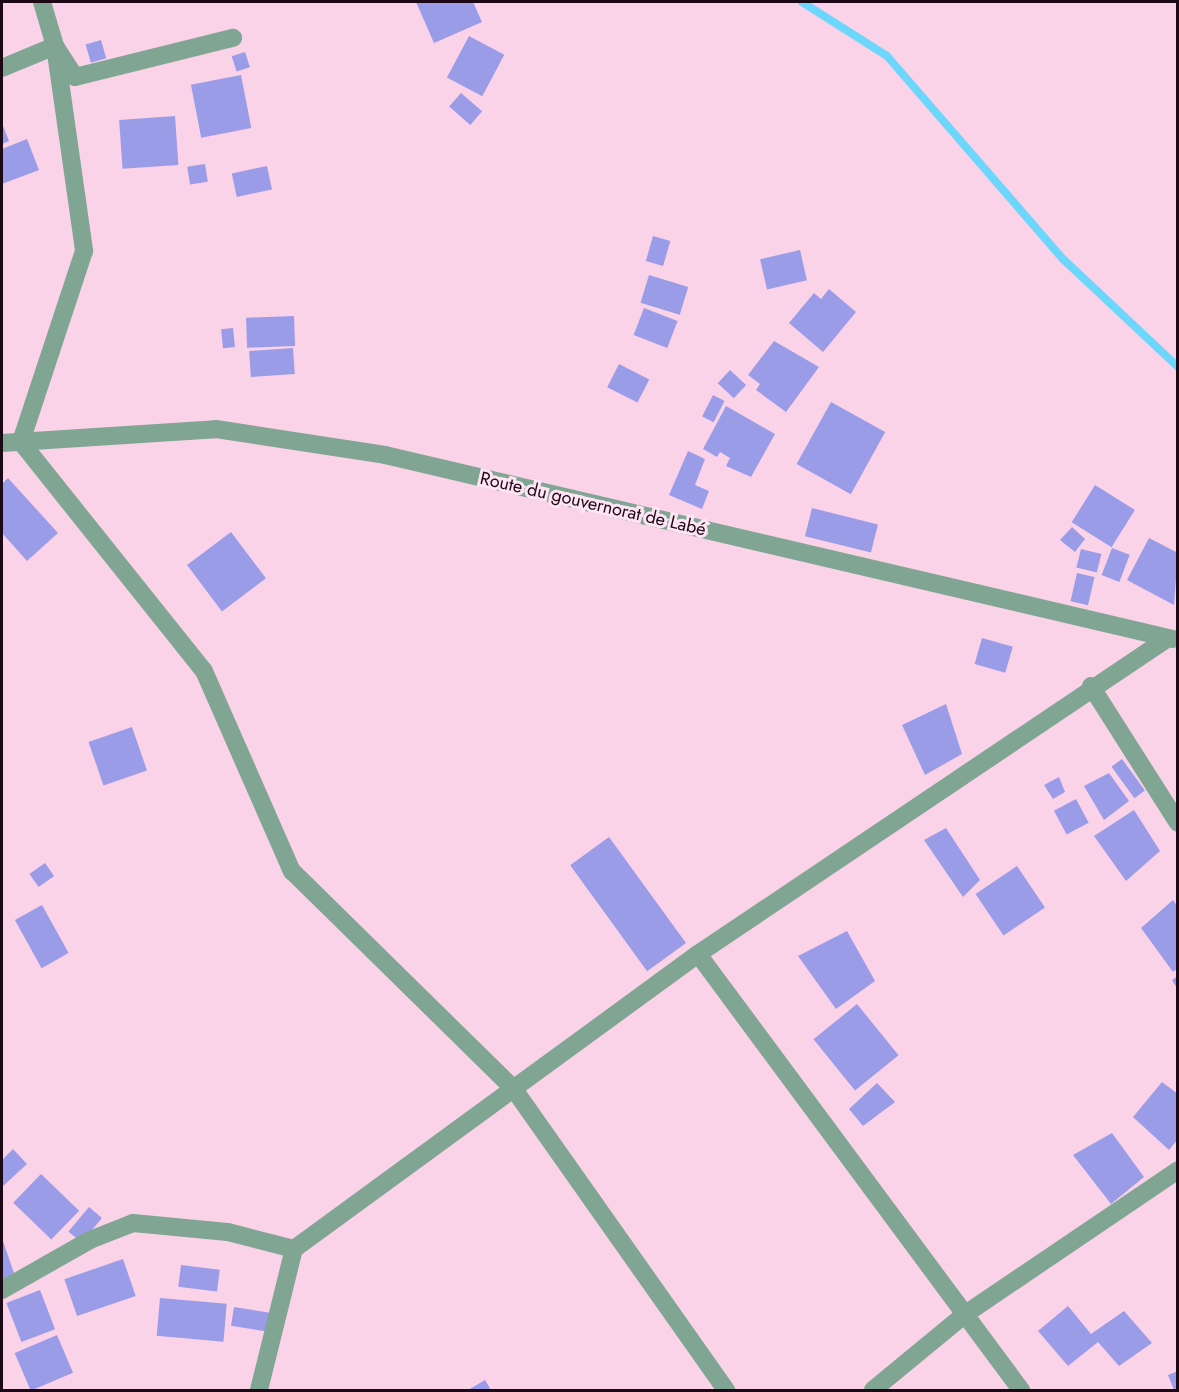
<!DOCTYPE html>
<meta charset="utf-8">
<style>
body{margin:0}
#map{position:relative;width:1179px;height:1392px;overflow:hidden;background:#fad3e9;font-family:Jost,sans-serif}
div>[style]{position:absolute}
.stream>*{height:8px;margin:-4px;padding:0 4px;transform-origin:4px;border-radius:4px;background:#6cd7fb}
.building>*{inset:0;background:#9b9ce8;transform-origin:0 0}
.minor>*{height:18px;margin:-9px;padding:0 9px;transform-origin:9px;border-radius:9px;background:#80a693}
span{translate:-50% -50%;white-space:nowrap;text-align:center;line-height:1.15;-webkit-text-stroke:6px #ffe5f3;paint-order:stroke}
.street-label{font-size:18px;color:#1d0816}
.frame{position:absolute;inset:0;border:3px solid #1d0816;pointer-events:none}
</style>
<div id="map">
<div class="stream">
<i style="left:802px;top:2px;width:101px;rotate:32.4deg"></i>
<i style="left:887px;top:56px;width:269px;rotate:49.1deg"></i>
<i style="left:1063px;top:259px;width:158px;rotate:43.2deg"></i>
</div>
<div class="building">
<i style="clip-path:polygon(416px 2px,473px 2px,482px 22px,434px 43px)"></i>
<i style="left:469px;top:36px;width:40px;height:47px;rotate:28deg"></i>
<i style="left:101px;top:40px;width:19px;height:16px;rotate:74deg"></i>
<i style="left:245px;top:52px;width:16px;height:14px;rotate:72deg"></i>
<i style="left:241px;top:75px;width:54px;height:51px;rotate:79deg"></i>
<i style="left:461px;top:93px;width:28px;height:18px;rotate:41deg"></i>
<i style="left:175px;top:116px;width:49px;height:56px;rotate:86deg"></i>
<i style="clip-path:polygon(2px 123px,9px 141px,2px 144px)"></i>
<i style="clip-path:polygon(27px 139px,39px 170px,2px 184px,2px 149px)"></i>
<i style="left:205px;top:164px;width:18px;height:18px;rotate:81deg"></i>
<i style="left:267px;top:166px;width:24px;height:36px;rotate:78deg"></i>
<i style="left:653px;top:236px;width:18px;height:26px;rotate:16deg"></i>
<i style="left:800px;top:250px;width:31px;height:41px;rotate:77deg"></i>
<i style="left:649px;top:275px;width:41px;height:29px;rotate:17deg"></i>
<i style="clip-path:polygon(829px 289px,856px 312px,823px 352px,789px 323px,814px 293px,821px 299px)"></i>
<i style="left:644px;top:308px;width:36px;height:29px;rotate:21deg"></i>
<i style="left:294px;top:316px;width:30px;height:48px;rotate:88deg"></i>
<i style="left:233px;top:328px;width:19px;height:12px;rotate:84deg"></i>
<i style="clip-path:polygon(774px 341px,819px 367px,786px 412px,756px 390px,760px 384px,748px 375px)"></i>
<i style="left:293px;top:348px;width:26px;height:44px;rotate:86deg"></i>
<i style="left:619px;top:364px;width:34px;height:26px;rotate:27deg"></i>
<i style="left:730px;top:370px;width:22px;height:18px;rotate:43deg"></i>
<i style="left:713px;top:395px;width:13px;height:24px;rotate:27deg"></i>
<i style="left:831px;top:402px;width:62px;height:71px;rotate:29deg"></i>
<i style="clip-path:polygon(726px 406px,775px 434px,751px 477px,726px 466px,730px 458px,720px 452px,717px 457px,703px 449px)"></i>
<i style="clip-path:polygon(688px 451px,705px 459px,695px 485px,709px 491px,702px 509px,669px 495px)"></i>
<i style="clip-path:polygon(8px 478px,58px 533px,27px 561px,2px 533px,2px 484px)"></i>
<i style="left:1095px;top:485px;width:47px;height:44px;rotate:32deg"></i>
<i style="left:812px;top:508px;width:68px;height:29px;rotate:14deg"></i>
<i style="clip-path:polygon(1072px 527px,1085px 539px,1075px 552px,1060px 540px)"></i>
<i style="left:231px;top:532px;width:58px;height:55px;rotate:53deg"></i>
<i style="clip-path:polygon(1149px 538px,1178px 553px,1174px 605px,1127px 580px)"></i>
<i style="left:1112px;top:548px;width:19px;height:29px;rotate:21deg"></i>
<i style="left:1081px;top:549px;width:21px;height:19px;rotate:14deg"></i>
<i style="left:1077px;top:573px;width:18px;height:29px;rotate:13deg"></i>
<i style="left:982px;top:638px;width:32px;height:27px;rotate:16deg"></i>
<i style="clip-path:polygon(946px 704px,962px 754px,925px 775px,902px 725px)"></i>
<i style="left:132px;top:727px;width:46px;height:46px;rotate:71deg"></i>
<i style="left:1122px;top:759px;width:39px;height:13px;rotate:54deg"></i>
<i style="clip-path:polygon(1109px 773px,1129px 801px,1104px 820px,1084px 786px)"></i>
<i style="clip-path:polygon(1059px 777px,1065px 792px,1053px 799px,1044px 785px)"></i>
<i style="left:1076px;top:799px;width:27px;height:25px;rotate:62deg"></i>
<i style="clip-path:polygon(1134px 810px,1160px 851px,1126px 881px,1094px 836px)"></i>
<i style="clip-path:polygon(946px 828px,980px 880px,963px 897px,924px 840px)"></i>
<i style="left:609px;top:837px;width:131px;height:48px;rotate:54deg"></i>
<i style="left:45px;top:863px;width:16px;height:19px;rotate:55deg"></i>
<i style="left:1017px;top:866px;width:50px;height:50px;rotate:56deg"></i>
<i style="clip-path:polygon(1173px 900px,1178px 907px,1178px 968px,1173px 972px,1141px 928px)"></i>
<i style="left:42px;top:905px;width:55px;height:31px;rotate:61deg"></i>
<i style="clip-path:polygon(847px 931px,875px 981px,836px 1009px,798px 956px)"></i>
<i style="clip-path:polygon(1178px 976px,1178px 990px,1172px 980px)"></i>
<i style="left:857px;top:1004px;width:66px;height:56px;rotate:51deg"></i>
<i style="clip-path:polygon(1162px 1082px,1178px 1094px,1178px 1139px,1169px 1150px,1133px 1117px)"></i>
<i style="clip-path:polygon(877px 1083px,895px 1102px,863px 1126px,849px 1109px)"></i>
<i style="clip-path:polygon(1112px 1133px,1144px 1177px,1111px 1204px,1073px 1155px)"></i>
<i style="clip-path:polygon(13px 1149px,27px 1164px,2px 1187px,2px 1160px)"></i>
<i style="left:41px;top:1174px;width:53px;height:40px;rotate:44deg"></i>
<i style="left:89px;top:1207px;width:17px;height:32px;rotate:40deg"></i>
<i style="clip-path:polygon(2px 1238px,15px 1276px,2px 1281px)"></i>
<i style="left:123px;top:1259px;width:39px;height:62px;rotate:71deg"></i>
<i style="left:181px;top:1265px;width:39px;height:22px;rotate:7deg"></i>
<i style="left:40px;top:1290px;width:42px;height:36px;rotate:69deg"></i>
<i style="left:160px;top:1298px;width:67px;height:38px;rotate:5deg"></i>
<i style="clip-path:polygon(1068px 1306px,1091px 1334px,1124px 1311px,1152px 1343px,1119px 1366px,1098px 1342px,1068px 1366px,1038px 1331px)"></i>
<i style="left:234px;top:1307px;width:36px;height:19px;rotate:9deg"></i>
<i style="left:57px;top:1335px;width:41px;height:46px;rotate:67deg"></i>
<i style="clip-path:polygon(1178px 1371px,1178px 1390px,1174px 1390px,1168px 1375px)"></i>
<i style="clip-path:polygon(485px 1380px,491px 1390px,468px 1390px)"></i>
</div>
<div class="minor">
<i style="left:42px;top:2px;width:46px;rotate:73.5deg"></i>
<i style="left:55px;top:46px;width:207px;rotate:81.9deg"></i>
<i style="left:84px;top:251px;width:201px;rotate:108.3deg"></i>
<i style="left:21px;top:442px;width:293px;rotate:51.4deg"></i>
<i style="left:204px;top:671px;width:219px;rotate:66.3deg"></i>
<i style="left:292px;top:871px;width:310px;rotate:44.5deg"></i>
<i style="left:513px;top:1088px;width:370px;rotate:54.8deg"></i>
<i style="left:2px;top:68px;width:57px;rotate:-22.5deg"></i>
<i style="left:55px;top:46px;width:37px;rotate:57deg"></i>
<i style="left:75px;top:77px;width:163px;rotate:-13.9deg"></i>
<i style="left:2px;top:443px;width:214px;rotate:-3.7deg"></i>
<i style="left:216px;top:429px;width:171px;rotate:8.7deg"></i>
<i style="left:385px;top:455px;width:809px;rotate:13.14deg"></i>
<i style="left:1091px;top:686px;width:162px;rotate:57.6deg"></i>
<i style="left:698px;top:954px;width:543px;rotate:53.47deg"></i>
<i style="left:2px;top:1290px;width:101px;rotate:-29.6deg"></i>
<i style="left:90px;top:1240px;width:46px;rotate:-21.6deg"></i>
<i style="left:133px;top:1223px;width:95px;rotate:5.4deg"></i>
<i style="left:228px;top:1232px;width:68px;rotate:14.4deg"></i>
<i style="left:259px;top:1390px;width:145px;rotate:-76.1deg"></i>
<i style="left:294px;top:1249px;width:500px;rotate:-36.14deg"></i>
<i style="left:698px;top:954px;width:566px;rotate:-33.91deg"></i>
<i style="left:873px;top:1390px;width:118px;rotate:-39.5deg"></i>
<i style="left:964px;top:1315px;width:258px;rotate:-34.1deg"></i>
</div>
<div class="street-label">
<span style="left:593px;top:504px;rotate:13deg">Route du gouvernorat de Labé</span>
</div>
<div class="frame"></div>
</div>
